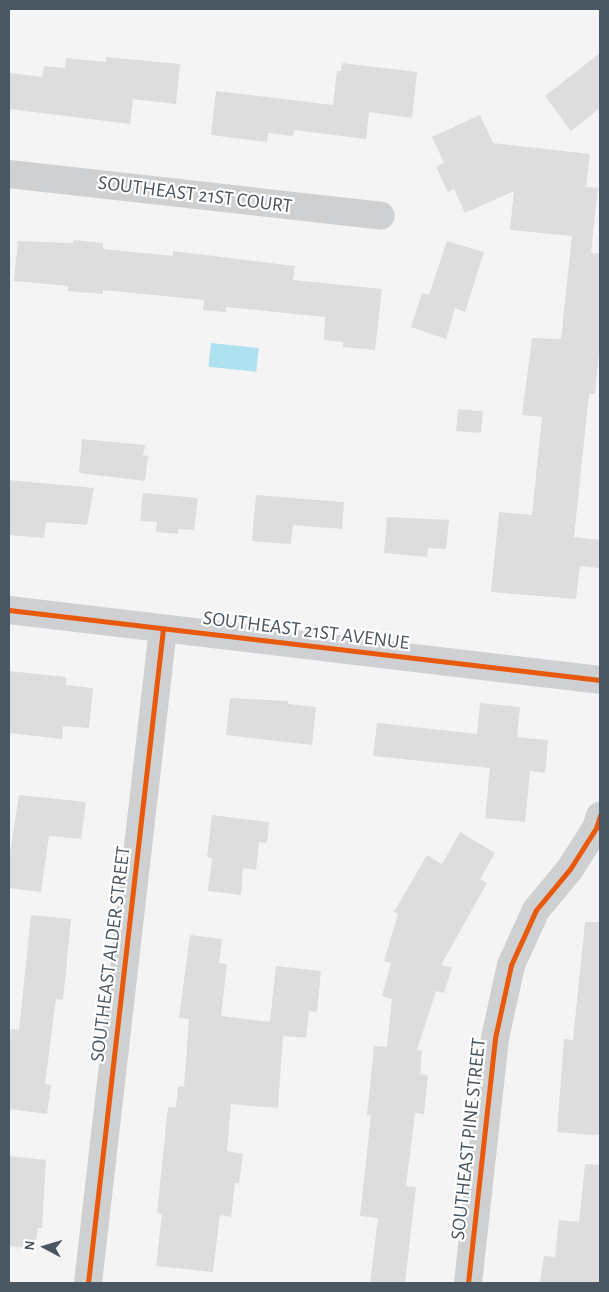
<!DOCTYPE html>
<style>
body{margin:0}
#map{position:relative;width:609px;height:1292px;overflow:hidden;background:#f4f4f4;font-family:"Alegreya Sans",sans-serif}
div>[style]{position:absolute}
.water>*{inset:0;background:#aee2f0;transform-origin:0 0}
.building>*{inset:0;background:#ddddde;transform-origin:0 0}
.street>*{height:28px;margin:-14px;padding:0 14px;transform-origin:14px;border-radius:14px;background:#ced0d2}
.secondary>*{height:28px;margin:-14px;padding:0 14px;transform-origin:14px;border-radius:14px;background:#ced0d4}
.cycleway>*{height:5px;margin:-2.5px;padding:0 2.5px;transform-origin:2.5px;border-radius:2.5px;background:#e8590c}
span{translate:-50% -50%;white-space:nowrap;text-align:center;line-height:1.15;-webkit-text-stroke:4.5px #fff;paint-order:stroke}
.street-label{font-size:20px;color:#4a5661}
.frame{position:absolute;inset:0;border:10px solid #4a5661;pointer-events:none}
.north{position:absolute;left:20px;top:1222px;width:50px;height:50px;-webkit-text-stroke:4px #fff;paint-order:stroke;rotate:276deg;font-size:14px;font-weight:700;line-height:20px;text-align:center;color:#4a5661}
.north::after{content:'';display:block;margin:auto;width:18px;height:22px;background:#4a5661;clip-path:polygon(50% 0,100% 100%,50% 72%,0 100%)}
</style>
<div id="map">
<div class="water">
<i style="left:211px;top:343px;width:48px;height:24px;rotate:6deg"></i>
</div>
<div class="building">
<i style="clip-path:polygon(600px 53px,600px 108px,571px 131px,545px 96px)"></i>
<i style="clip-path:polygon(106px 57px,180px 64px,176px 104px,133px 99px,130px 124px,9px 109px,9px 73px,42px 77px,44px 66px,65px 68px,66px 58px,106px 62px)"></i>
<i style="clip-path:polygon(342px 63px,417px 72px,412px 118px,369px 112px,366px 139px,294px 130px,293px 136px,268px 133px,267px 142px,211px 135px,216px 91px,333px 105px,337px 71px,341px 71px)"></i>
<i style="clip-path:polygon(480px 115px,493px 143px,590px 154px,586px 187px,598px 188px,591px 253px,600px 254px,600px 341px,595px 394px,589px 394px,574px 537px,600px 540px,600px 553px,599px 568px,580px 566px,576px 599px,491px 592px,499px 512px,532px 515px,542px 417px,522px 415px,532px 338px,561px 339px,572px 236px,510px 230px,514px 191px,465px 213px,454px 189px,448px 192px,436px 167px,444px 163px,432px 137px)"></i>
<i style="clip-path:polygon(73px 240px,103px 243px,103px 249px,173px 256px,173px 251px,295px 266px,293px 280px,382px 289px,375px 350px,343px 347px,343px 342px,324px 340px,325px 317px,226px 307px,226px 312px,203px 310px,204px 300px,103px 290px,103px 294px,68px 291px,68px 286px,14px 281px,18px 241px,73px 243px)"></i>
<i style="clip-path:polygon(447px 241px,484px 252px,465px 312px,455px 308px,446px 339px,411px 327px,422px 293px,429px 295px)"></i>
<i style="left:458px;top:409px;width:25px;height:22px;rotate:5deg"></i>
<i style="clip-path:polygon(82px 439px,145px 445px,143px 455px,148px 456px,145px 481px,79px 473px)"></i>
<i style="clip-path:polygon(9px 480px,94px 488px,87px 525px,46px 522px,44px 538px,10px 535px)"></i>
<i style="clip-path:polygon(143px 493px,198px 498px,194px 530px,178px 529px,178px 534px,156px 532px,157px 522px,140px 521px)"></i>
<i style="clip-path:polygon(256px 495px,344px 502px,342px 529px,293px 525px,291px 544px,252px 541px)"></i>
<i style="clip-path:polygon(387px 517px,449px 520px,446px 549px,428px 548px,427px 557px,384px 553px)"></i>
<i style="clip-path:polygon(9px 671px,66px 677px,66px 685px,93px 688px,89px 728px,63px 726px,62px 739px,9px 733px)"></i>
<i style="clip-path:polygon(230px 698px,288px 701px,288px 704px,316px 707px,312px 745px,226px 735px)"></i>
<i style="clip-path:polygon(480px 703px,520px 707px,517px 737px,548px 740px,545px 773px,530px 771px,525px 822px,485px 818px,490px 768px,373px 756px,377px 723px,477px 734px)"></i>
<i style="clip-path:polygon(19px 795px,86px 802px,81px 839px,49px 836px,41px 892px,9px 888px,9px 859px)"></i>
<i style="clip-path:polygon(212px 815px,269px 822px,267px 843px,259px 842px,256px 870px,243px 868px,241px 895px,208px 891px,212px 858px,207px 857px)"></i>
<i style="clip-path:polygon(460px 832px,495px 853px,480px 879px,487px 883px,441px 965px,452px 968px,444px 993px,436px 991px,417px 1050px,422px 1051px,420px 1074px,428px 1075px,424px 1114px,415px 1113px,406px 1186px,416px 1187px,405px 1283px,370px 1283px,378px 1218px,360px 1216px,371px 1115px,367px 1115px,374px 1046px,387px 1047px,392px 999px,382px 996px,391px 963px,384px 961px,398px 914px,394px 912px,427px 855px,442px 864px)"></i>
<i style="clip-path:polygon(31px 915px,71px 919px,63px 1000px,56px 999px,45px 1084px,51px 1085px,47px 1114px,9px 1109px,9px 1043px,11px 1029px,19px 1030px)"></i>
<i style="clip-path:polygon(585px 922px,600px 922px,600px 1134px,591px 1135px,557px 1132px,564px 1039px,573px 1040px)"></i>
<i style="clip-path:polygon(190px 935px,222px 939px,219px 963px,227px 964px,221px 1016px,270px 1022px,276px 966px,321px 971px,317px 1012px,309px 1011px,306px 1038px,283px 1036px,278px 1108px,231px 1104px,227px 1151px,243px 1154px,239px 1183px,235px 1183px,231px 1217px,220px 1215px,213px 1272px,156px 1266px,162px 1214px,157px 1213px,168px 1107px,176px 1107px,178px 1086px,184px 1087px,189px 1019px,179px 1018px)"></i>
<i style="clip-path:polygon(9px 1156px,46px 1160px,42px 1228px,38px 1228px,35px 1249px,9px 1246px)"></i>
<i style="clip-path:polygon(585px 1164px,600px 1165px,600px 1283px,540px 1283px,544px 1256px,555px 1257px,559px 1220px,579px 1222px)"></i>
</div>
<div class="street">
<i style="left:9px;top:174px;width:374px;rotate:6.4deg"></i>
<i style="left:88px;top:1283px;width:658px;rotate:-83.46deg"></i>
<i style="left:468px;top:1283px;width:246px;rotate:-83.7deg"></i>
<i style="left:495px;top:1038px;width:75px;rotate:-77.6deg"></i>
<i style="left:511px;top:965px;width:60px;rotate:-65.6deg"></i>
<i style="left:536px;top:910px;width:53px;rotate:-50.3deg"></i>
<i style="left:570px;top:869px;width:49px;rotate:-57.6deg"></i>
<i style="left:596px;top:828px;width:13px;rotate:-72deg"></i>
</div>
<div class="secondary">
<i style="left:9px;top:610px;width:595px;rotate:6.75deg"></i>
</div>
<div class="cycleway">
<i style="left:9px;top:610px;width:595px;rotate:6.75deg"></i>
<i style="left:88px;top:1283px;width:658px;rotate:-83.46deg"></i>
<i style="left:468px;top:1283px;width:246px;rotate:-83.7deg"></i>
<i style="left:495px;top:1038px;width:75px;rotate:-77.6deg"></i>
<i style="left:511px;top:965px;width:60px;rotate:-65.6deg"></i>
<i style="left:536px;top:910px;width:53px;rotate:-50.3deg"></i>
<i style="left:570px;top:869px;width:49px;rotate:-57.6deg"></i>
<i style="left:596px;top:828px;width:13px;rotate:-72deg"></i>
</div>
<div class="street-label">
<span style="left:195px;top:195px;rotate:7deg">SOUTHEAST 21ST COURT</span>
<span style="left:306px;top:631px;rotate:7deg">SOUTHEAST 21ST AVENUE</span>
<span style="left:111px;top:954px;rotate:-83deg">SOUTHEAST ALDER STREET</span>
<span style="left:469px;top:1139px;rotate:-84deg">SOUTHEAST PINE STREET</span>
</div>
<div class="frame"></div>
<div class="north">N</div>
</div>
